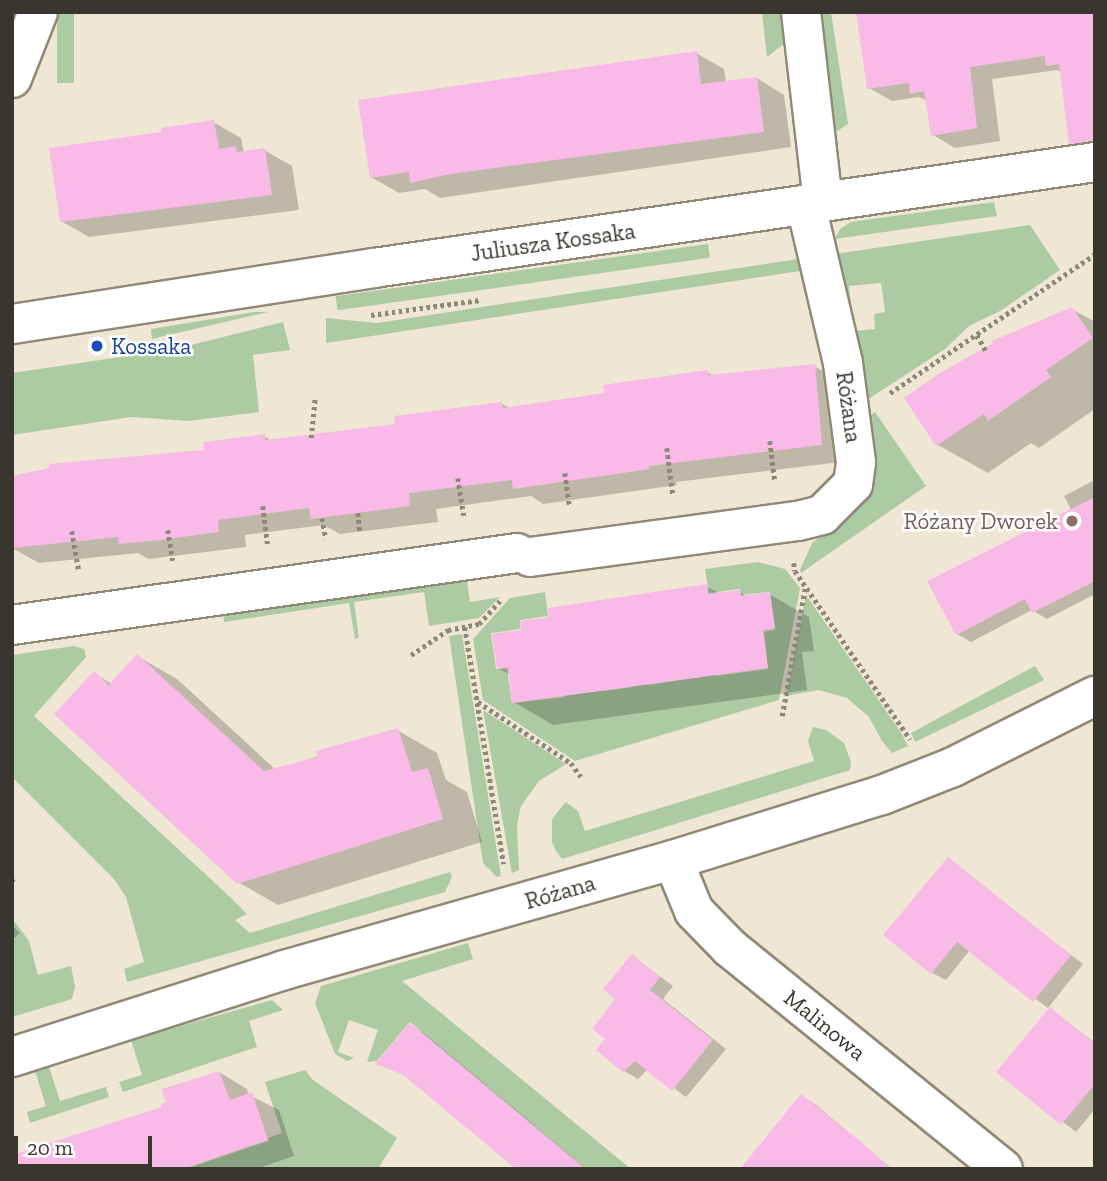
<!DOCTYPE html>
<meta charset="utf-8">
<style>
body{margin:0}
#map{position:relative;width:1107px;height:1181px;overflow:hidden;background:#efe7d4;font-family:"Zilla Slab",serif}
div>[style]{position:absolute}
.green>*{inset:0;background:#accba3;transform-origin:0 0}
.shadow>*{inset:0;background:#0003}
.building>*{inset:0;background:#f9bae8}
.path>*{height:4.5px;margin-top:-2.25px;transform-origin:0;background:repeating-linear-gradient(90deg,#8e887b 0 3.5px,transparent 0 7px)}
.roads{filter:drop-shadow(2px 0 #908977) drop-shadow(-2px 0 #908977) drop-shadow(0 2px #908977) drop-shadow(0 -2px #908977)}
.minor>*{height:38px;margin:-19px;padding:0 19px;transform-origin:19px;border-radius:19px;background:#fff}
.dots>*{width:19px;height:19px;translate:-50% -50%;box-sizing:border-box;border:4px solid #fff;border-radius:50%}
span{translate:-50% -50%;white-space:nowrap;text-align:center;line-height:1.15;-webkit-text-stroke:5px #fff;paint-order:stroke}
.street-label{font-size:23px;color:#39362e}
.transit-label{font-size:23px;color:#164399}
.left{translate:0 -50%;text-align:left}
.education-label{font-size:23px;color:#785e54}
.right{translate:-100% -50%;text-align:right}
.frame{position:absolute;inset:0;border:14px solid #39362e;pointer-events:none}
.scale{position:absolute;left:14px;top:1136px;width:138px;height:32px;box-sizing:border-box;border:4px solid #39362e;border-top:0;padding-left:9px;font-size:21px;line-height:24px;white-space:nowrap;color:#39362e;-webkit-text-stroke:5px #fff;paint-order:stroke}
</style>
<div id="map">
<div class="green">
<i style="left:57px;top:12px;width:17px;height:71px"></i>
<i style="clip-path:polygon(762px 12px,783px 12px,785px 43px,767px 57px)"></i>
<i style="clip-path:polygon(819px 12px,831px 12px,848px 124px,831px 135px)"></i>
<i style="clip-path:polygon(994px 202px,997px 216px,835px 239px,840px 229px,851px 222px)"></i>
<i style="clip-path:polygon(1030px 225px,1060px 270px,1000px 311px,969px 326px,945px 349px,867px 400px,855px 331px,875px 329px,874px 314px,885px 312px,881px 283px,849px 286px,851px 304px,848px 304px,835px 254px)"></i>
<i style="left:708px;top:244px;width:14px;height:376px;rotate:82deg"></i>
<i style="clip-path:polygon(798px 259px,800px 271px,326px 343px,326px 318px,377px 323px)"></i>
<i style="clip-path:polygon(254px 312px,268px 312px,152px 339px,151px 329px)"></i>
<i style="clip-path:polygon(283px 322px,290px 350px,253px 355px,259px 412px,189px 421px,131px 417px,12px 435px,12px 373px,175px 349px)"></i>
<i style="clip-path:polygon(875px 412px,926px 486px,801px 573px,800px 570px,812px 543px,852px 513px,871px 484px,875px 462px,869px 416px)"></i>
<i style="clip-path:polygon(758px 562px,785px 569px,800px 588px,779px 700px,575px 761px,483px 700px,473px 639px,510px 598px,545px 592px,548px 616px,520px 620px,520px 629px,491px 633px,496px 669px,507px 669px,512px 703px,565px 697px,563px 681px,604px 684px,605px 691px,633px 687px,632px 679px,648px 676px,649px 685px,679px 680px,694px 672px,695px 678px,700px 678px,698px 662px,713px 659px,716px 676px,768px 669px,764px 632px,775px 630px,770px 592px,741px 595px,740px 589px,709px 593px,705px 569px)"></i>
<i style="clip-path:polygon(445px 574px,447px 584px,467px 581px,470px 602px,500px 597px,479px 618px,429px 626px,424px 592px,354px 602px,359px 638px,355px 639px,349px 603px,224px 622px,222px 607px)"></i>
<i style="clip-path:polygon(806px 595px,902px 734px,908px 746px,892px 753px,882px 741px,869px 717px,847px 698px,819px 690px,786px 696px)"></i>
<i style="clip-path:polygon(462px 634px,501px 876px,497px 877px,483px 863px,449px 636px)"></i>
<i style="clip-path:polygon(74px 646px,84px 649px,86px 657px,34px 716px,229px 896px,247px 914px,235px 920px,250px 933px,450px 872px,452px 877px,445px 892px,127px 982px,124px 969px,144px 962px,126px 897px,114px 879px,12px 777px,12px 655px)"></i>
<i style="clip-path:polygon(1035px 666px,1044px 680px,915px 742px,911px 733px)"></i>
<i style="clip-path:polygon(483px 710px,566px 764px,539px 781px,521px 806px,517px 825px,519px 870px,512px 873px)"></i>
<i style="clip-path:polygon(813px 727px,826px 730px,844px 743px,851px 762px,850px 770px,562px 859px,556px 851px,552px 842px,552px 819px,566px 802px,578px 811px,585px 831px,814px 761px,808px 741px)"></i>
<i style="clip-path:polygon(12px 918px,29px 941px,38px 975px,71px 966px,75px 987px,72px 999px,12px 1017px)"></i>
<i style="clip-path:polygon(468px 943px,473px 959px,402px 981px,631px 1169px,587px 1169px,410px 1022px,377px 1061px,367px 1062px,378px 1030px,349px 1020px,338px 1052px,354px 1058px,347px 1061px,335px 1054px,315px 1003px,321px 986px)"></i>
<i style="clip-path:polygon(272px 1000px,283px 1010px,249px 1021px,257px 1047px,123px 1092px,119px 1082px,142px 1075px,131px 1040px)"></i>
<i style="clip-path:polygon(49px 1067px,60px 1101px,106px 1087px,109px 1097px,30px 1123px,27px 1112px,46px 1106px,35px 1071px)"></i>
<i style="clip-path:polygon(305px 1070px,313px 1080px,397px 1138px,378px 1169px,186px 1169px,268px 1141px,268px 1138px,282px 1133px,265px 1082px)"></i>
</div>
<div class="shadow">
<i style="clip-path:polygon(1095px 12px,1062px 73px,1057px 70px,992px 79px,1000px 141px,955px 148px,933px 135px,927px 101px,919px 97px,892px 101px,869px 88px)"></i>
<i style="clip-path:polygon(696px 53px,724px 69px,726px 82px,757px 78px,784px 95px,791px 147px,440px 198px,425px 189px,399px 193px,371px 177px)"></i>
<i style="clip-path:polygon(213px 122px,241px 138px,244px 153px,264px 150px,292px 166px,299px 210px,89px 237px,61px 221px,164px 134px)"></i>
<i style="clip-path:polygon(1072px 309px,1095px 322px,1095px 409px,1039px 448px,1031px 443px,988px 473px,938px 445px,907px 399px)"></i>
<i style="clip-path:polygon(814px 366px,842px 382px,849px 461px,676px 482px,677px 485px,543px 504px,531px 496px,436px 509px,438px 522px,340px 534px,324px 525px,245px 535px,246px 547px,149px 559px,138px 553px,39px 563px,12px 548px,30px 472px,206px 451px,264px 436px,272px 441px,397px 425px,502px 404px,510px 408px,606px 394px,707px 372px,714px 376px)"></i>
<i style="clip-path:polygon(1095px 480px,1095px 594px,1047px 619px,1032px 610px,971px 642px,957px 634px,1072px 511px,1064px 496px)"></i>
<i style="clip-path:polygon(706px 586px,721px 594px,739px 592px,748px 597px,769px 594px,809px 617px,814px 651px,802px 652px,807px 690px,553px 725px,514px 702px,510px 675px,498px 668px,523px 632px,551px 618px)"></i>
<i style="clip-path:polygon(137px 656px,177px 679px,276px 770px,397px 730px,437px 753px,446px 780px,467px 792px,482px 842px,278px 905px,238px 882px,94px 673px,112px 684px)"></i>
<i style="clip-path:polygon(948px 860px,1083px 964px,1048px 1008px,970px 950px,946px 980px,932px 973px)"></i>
<i style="clip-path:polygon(12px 925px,20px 933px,12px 940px)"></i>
<i style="clip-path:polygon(632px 956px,673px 986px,663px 999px,726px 1049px,686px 1097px,648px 1069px,638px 1079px,624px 1071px,607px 1039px)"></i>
<i style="clip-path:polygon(1050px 1009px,1095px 1043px,1095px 1109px,1076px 1132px,999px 1072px)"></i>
<i style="clip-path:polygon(410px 1025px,424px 1033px,587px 1169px,519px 1169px,410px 1078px,378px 1063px)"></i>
<i style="clip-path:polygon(219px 1072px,247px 1089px,249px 1095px,279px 1110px,294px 1156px,256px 1169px,19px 1169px,164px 1108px)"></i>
<i style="clip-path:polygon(801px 1096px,815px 1104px,892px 1169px,763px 1169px)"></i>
</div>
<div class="building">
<i style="clip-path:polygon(856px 12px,1095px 12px,1095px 141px,1069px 144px,1059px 64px,1046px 66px,1045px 56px,970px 67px,977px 128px,931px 136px,924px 91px,910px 94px,909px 83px,867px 89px)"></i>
<i style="clip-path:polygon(697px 51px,701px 84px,757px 77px,764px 132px,450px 174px,410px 183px,409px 172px,370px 178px,358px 100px)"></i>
<i style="clip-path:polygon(214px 120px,219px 149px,236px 146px,237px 152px,265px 148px,272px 195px,60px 222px,49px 148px,162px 132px,161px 128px)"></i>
<i style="clip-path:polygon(1072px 307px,1093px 338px,1046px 370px,1051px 377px,988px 421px,984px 414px,936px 446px,904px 398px,940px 373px,993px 343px,992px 341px)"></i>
<i style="clip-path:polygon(815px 364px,822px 445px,649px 466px,650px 469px,513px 489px,512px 480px,409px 493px,410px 506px,311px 519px,309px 508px,218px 520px,219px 532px,160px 540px,119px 544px,118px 537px,12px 548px,12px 476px,49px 468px,49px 464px,204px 450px,203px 442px,265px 434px,265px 440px,395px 424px,394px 416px,502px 402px,503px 408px,604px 393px,603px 385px,708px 370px,708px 375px)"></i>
<i style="clip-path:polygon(1095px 497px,1095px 581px,1032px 613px,1025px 599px,956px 635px,927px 581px)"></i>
<i style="clip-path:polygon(707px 584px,708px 594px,740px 590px,741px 596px,770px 592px,775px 628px,763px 630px,768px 668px,512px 703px,508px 667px,497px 669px,492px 634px,521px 630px,520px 621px,549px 617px,548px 608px)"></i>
<i style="clip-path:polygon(137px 654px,264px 771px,318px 757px,316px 751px,398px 728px,412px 772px,428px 768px,443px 819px,237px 884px,54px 714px,94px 671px,109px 685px)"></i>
<i style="clip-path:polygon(948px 857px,1071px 955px,1033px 1002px,957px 942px,931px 974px,883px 935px)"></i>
<i style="clip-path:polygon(632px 954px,660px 977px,650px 990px,713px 1040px,672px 1091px,635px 1061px,623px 1072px,596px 1050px,605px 1039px,592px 1029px,615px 999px,603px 989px)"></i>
<i style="clip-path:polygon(1050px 1007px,1095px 1044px,1095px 1084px,1061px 1125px,996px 1072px)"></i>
<i style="clip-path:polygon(410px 1023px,585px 1169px,516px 1169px,402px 1074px,375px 1064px)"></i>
<i style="clip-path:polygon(219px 1071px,230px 1100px,252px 1092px,268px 1140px,182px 1169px,12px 1169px,12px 1155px,162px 1107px,161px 1104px,166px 1102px,162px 1089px)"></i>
<i style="clip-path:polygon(801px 1094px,865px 1145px,891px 1169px,740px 1169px)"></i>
</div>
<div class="path">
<i style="left:371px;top:315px;width:110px;rotate:-7.8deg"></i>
<i style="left:977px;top:335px;width:20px;rotate:60deg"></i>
<i style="left:890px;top:393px;width:248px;rotate:-34.1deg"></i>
<i style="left:311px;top:438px;width:41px;rotate:-84.4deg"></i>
<i style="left:770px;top:441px;width:41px;rotate:83deg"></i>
<i style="left:667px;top:448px;width:47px;rotate:82.7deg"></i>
<i style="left:565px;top:473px;width:34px;rotate:82deg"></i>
<i style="left:458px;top:478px;width:38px;rotate:81deg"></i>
<i style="left:263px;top:506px;width:38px;rotate:83deg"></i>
<i style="left:358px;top:513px;width:18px;rotate:84deg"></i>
<i style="left:322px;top:518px;width:21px;rotate:79deg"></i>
<i style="left:168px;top:530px;width:31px;rotate:81deg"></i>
<i style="left:72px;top:531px;width:41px;rotate:80.1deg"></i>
<i style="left:794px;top:563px;width:8px;rotate:83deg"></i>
<i style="left:795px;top:571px;width:204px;rotate:55.6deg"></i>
<i style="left:465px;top:627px;width:240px;rotate:80.7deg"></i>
<i style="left:411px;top:655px;width:45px;rotate:-34deg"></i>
<i style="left:448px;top:630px;width:32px;rotate:-11deg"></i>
<i style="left:479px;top:624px;width:31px;rotate:-48deg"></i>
<i style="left:478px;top:702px;width:111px;rotate:33.3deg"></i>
<i style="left:571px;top:763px;width:17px;rotate:54deg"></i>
<i style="left:782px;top:716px;width:130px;rotate:-79.8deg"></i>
<i style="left:12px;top:880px;width:3px;rotate:45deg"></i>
</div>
<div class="roads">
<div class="minor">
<i style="left:801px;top:12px;width:191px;rotate:83.4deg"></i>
<i style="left:12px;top:78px;width:71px;rotate:-68.5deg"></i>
<i style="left:12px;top:324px;width:366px;rotate:-8.8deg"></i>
<i style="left:374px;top:268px;width:729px;rotate:-8.36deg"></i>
<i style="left:530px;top:557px;width:270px;rotate:-7.7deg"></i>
<i style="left:798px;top:521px;width:25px;rotate:-14deg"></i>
<i style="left:822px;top:515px;width:44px;rotate:-45deg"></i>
<i style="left:853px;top:484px;width:22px;rotate:-82deg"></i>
<i style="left:856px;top:462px;width:100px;rotate:-97.5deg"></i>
<i style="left:843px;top:363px;width:162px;rotate:-103.2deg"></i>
<i style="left:12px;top:625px;width:510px;rotate:-8.11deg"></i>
<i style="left:673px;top:860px;width:55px;rotate:67.6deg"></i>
<i style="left:694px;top:911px;width:52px;rotate:45.8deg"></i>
<i style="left:730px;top:948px;width:351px;rotate:39deg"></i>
<i style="left:12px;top:1057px;width:286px;rotate:-17.7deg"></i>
<i style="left:284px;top:970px;width:404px;rotate:-15.8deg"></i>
<i style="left:673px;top:860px;width:219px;rotate:-17.3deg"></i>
<i style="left:882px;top:795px;width:76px;rotate:-21.5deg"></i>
<i style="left:953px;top:767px;width:159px;rotate:-26.6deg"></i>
</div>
</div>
<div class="dots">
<i style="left:97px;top:346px;background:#1a4fb4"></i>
<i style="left:1072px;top:521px;background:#8d6e63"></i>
</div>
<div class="street-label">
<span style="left:553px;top:242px;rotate:-8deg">Juliusza Kossaka</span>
<span style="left:849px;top:407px;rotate:82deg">Różana</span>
<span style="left:560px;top:892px;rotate:-16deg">Różana</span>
<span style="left:825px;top:1025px;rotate:39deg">Malinowa</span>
</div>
<div class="transit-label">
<span class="left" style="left:111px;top:346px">Kossaka</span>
</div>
<div class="education-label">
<span class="right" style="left:1058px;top:521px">Różany Dworek</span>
</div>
<div class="frame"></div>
<div class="scale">20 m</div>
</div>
